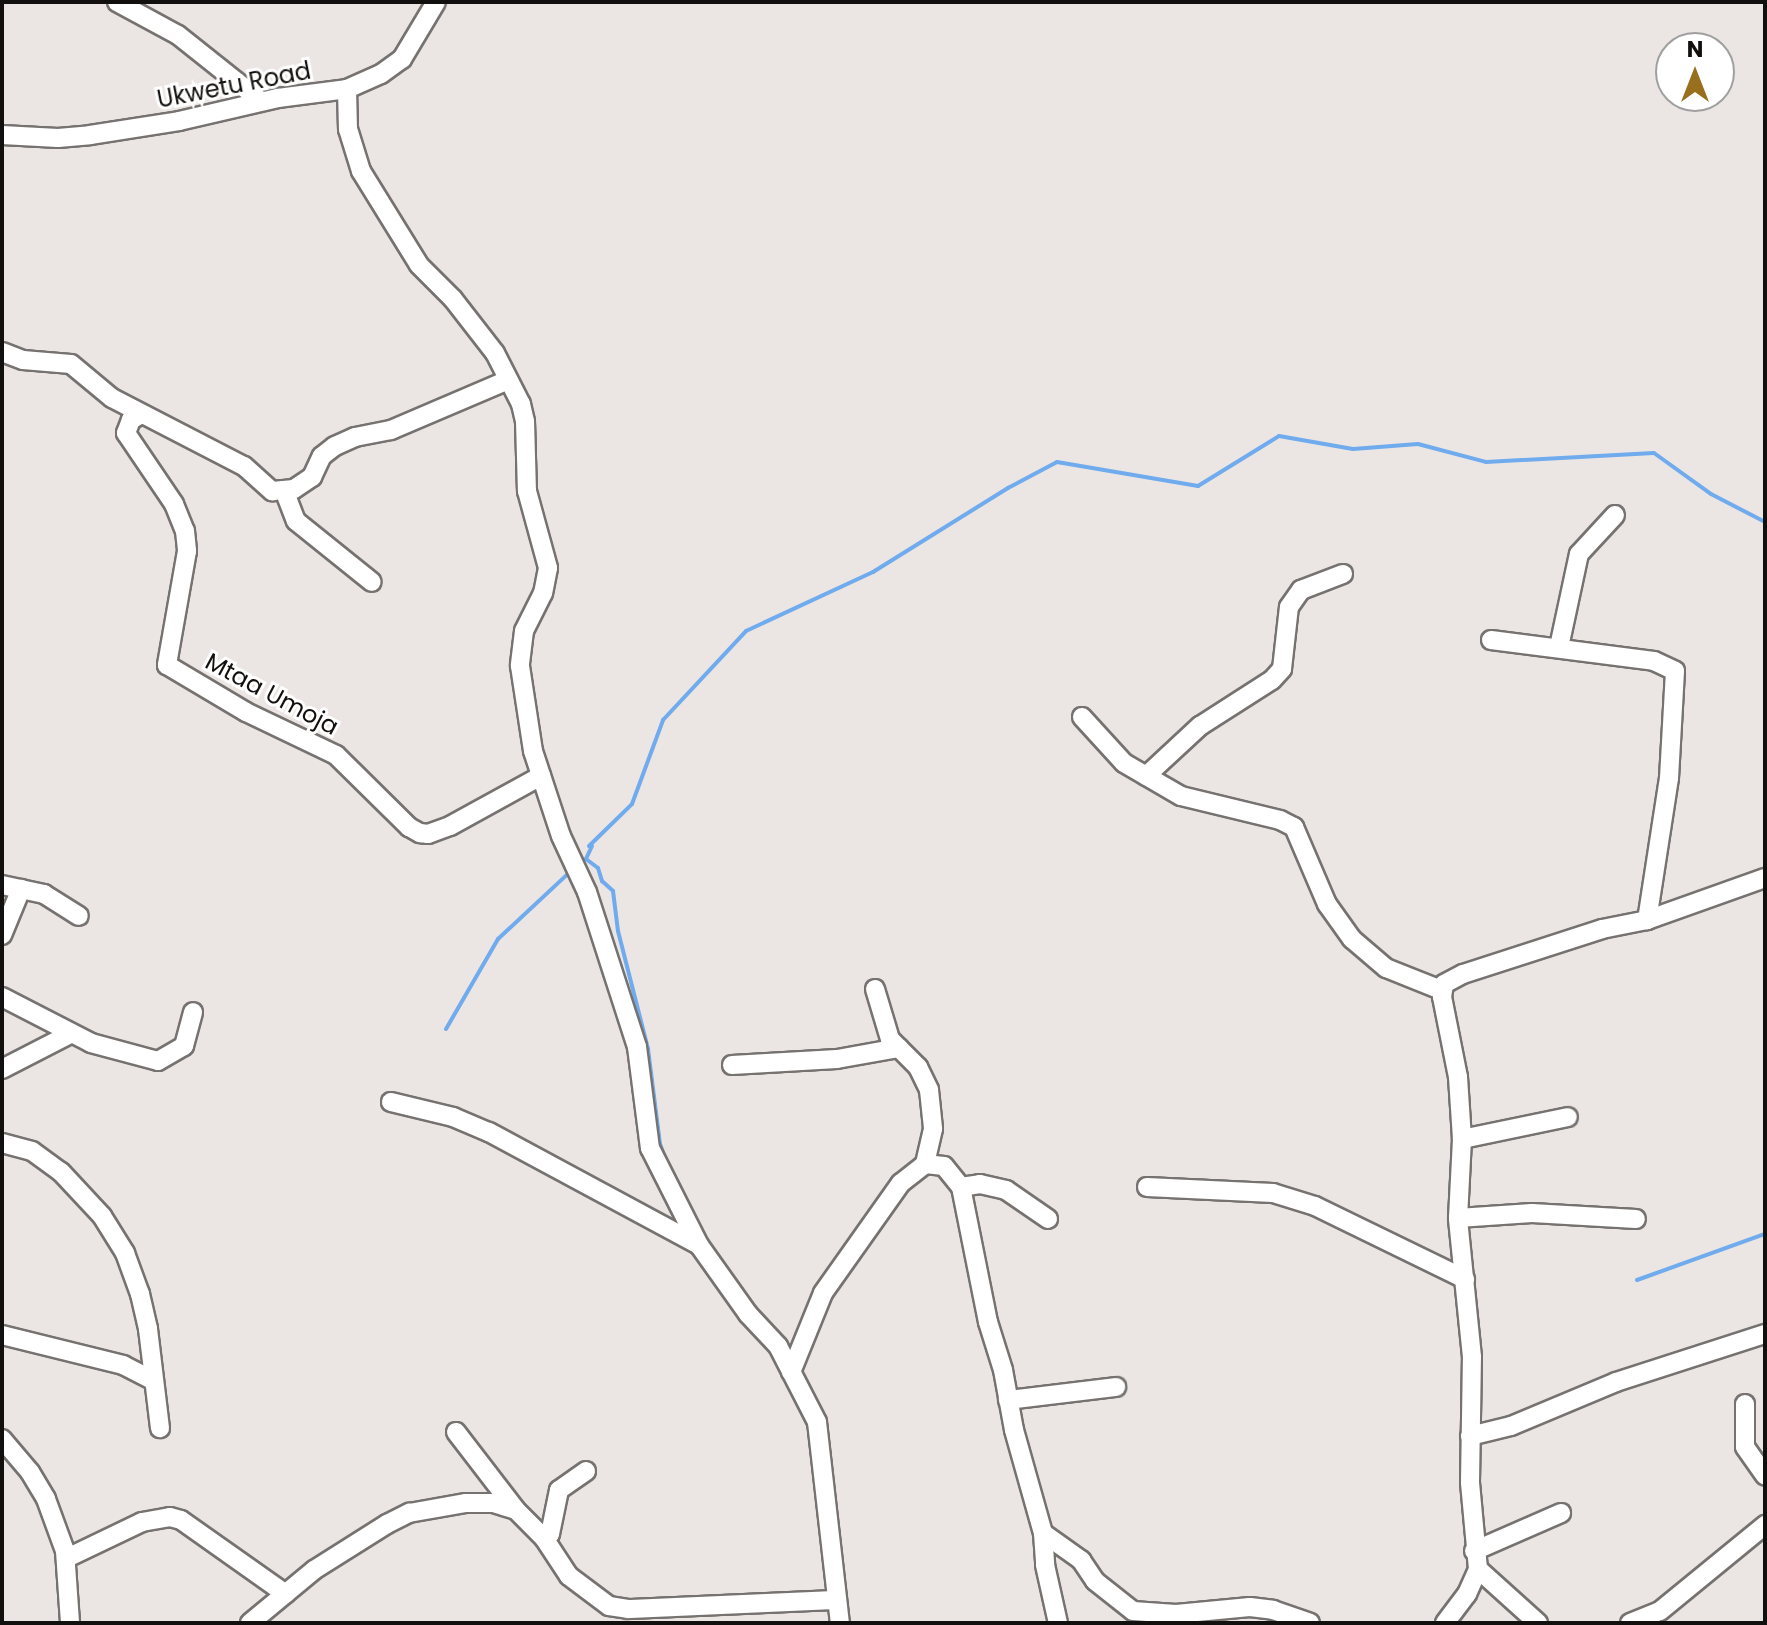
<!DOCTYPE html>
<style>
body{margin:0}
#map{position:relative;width:1767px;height:1625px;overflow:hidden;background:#ebe6e4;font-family:Poppins,sans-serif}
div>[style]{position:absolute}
.stream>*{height:4px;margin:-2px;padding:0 2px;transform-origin:2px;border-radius:2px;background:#70abee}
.roads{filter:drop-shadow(2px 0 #767270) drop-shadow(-2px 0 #767270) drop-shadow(0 2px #767270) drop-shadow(0 -2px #767270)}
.minor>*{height:18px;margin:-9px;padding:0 9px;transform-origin:9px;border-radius:9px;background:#fff}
span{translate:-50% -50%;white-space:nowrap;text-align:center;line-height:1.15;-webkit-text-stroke:6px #fff;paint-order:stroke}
.street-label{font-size:24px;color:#12100f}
.frame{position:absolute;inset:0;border:4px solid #12100f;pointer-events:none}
.north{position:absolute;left:1655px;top:32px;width:80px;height:80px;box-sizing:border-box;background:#fff;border:2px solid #a09f9f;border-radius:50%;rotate:0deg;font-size:22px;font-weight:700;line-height:32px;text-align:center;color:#12100f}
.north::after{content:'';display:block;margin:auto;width:28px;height:36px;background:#986f1c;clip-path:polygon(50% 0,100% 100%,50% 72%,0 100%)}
</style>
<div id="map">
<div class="stream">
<i style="left:589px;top:846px;width:60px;rotate:-44.3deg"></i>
<i style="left:632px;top:804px;width:90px;rotate:-69.7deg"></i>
<i style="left:663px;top:720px;width:122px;rotate:-47deg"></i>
<i style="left:746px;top:631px;width:140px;rotate:-24.9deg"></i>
<i style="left:873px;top:572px;width:159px;rotate:-31.9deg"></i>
<i style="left:1008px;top:488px;width:55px;rotate:-28deg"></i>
<i style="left:1057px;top:462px;width:143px;rotate:9.7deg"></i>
<i style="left:1198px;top:486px;width:95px;rotate:-31.7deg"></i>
<i style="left:1279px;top:436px;width:75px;rotate:10deg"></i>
<i style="left:1353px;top:449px;width:65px;rotate:-4.4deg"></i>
<i style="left:1418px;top:444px;width:70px;rotate:14.8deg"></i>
<i style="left:1486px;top:462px;width:168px;rotate:-3.1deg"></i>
<i style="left:1654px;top:453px;width:70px;rotate:35.7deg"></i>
<i style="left:1711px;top:494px;width:61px;rotate:27.4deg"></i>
<i style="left:592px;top:846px;width:14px;rotate:115deg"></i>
<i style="left:586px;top:859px;width:15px;rotate:37deg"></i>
<i style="left:598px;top:868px;width:14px;rotate:73deg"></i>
<i style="left:602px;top:881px;width:15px;rotate:42deg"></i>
<i style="left:613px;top:891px;width:40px;rotate:82.9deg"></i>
<i style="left:618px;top:931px;width:122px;rotate:75.7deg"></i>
<i style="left:648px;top:1049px;width:96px;rotate:82.8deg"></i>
<i style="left:660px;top:1144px;width:15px;rotate:70deg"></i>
<i style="left:446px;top:1029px;width:104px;rotate:-60deg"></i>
<i style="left:498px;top:939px;width:101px;rotate:-43deg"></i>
<i style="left:1637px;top:1280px;width:136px;rotate:-19.8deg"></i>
</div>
<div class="roads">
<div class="minor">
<i style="left:117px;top:2px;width:69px;rotate:28.4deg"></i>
<i style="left:178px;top:35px;width:106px;rotate:38.5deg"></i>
<i style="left:347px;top:89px;width:40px;rotate:88.6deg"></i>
<i style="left:348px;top:129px;width:44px;rotate:72.8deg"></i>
<i style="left:361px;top:171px;width:110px;rotate:58.3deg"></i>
<i style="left:419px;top:265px;width:48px;rotate:45deg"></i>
<i style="left:453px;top:299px;width:68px;rotate:52.1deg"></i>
<i style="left:495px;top:353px;width:57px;rotate:63deg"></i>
<i style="left:521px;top:404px;width:17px;rotate:77deg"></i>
<i style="left:525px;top:421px;width:70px;rotate:88.4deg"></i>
<i style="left:527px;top:491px;width:80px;rotate:74.7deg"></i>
<i style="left:548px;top:568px;width:25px;rotate:101deg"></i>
<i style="left:543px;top:593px;width:42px;rotate:116.6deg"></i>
<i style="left:524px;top:631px;width:35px;rotate:97deg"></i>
<i style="left:520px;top:666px;width:86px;rotate:81.3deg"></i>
<i style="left:533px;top:751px;width:89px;rotate:71.8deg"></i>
<i style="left:561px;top:836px;width:62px;rotate:65.1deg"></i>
<i style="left:587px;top:892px;width:163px;rotate:72.1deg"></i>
<i style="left:637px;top:1047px;width:102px;rotate:82.7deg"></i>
<i style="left:650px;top:1148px;width:109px;rotate:63.2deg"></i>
<i style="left:699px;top:1245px;width:85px;rotate:54.6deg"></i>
<i style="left:748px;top:1314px;width:44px;rotate:46.8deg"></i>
<i style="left:778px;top:1346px;width:85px;rotate:62.8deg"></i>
<i style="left:817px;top:1422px;width:202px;rotate:83.5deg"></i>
<i style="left:2px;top:135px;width:56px;rotate:3.1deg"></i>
<i style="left:58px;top:138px;width:32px;rotate:-5deg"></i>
<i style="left:90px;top:135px;width:90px;rotate:-8.9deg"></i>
<i style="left:179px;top:121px;width:102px;rotate:-13.1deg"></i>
<i style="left:278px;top:98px;width:70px;rotate:-7.4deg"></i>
<i style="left:347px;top:89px;width:37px;rotate:-24deg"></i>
<i style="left:381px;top:74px;width:26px;rotate:-36deg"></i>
<i style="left:402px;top:59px;width:66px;rotate:-59.2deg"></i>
<i style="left:2px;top:352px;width:22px;rotate:21deg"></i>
<i style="left:23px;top:360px;width:48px;rotate:4.8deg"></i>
<i style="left:71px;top:364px;width:53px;rotate:39.7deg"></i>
<i style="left:112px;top:398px;width:148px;rotate:27.3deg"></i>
<i style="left:244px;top:466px;width:38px;rotate:42deg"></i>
<i style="left:272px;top:491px;width:22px;rotate:-5deg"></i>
<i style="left:294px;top:489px;width:22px;rotate:-34deg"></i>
<i style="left:312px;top:477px;width:23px;rotate:-65deg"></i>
<i style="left:322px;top:456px;width:16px;rotate:-38deg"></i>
<i style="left:335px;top:446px;width:22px;rotate:-24deg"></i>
<i style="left:355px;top:437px;width:37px;rotate:-11deg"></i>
<i style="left:391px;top:430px;width:127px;rotate:-23.1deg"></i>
<i style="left:141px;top:414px;width:12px;rotate:149deg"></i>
<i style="left:131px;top:420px;width:14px;rotate:111deg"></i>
<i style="left:126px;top:433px;width:86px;rotate:55.9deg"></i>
<i style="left:174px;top:504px;width:29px;rotate:68deg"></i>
<i style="left:185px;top:531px;width:20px;rotate:84deg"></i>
<i style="left:187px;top:551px;width:116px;rotate:100deg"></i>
<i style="left:167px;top:665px;width:92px;rotate:30.7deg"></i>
<i style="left:246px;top:712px;width:100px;rotate:25.5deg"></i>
<i style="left:336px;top:755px;width:103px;rotate:44.6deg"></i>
<i style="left:409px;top:827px;width:13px;rotate:29deg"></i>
<i style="left:420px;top:833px;width:8px;rotate:7deg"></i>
<i style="left:428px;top:834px;width:23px;rotate:-20deg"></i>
<i style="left:450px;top:826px;width:104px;rotate:-28.8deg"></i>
<i style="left:284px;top:490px;width:33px;rotate:69deg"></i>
<i style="left:296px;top:521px;width:97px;rotate:38.8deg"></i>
<i style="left:1491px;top:640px;width:164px;rotate:7.3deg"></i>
<i style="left:1654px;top:661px;width:23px;rotate:25deg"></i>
<i style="left:1675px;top:671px;width:107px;rotate:93.2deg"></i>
<i style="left:1669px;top:778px;width:144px;rotate:98.8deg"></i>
<i style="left:1559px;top:647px;width:95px;rotate:-77.9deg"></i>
<i style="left:1579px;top:554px;width:53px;rotate:-47.3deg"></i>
<i style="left:1082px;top:717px;width:62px;rotate:47.6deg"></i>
<i style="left:1124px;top:763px;width:66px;rotate:30.1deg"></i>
<i style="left:1181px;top:796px;width:102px;rotate:13.6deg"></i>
<i style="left:1280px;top:820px;width:16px;rotate:27deg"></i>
<i style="left:1294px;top:827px;width:84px;rotate:66.8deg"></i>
<i style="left:1327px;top:904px;width:43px;rotate:54.5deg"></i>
<i style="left:1352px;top:939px;width:45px;rotate:40.5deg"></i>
<i style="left:1386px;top:968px;width:59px;rotate:21.8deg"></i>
<i style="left:1146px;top:776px;width:74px;rotate:-42.8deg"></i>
<i style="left:1200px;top:726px;width:85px;rotate:-32.6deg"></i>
<i style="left:1272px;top:680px;width:15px;rotate:-48deg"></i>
<i style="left:1282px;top:669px;width:62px;rotate:-83.6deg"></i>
<i style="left:1289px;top:607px;width:21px;rotate:-55deg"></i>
<i style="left:1301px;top:590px;width:45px;rotate:-20.9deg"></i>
<i style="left:2px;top:885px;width:43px;rotate:12.1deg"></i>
<i style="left:44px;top:894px;width:41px;rotate:32.2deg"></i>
<i style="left:2px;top:935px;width:50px;rotate:-67.6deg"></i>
<i style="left:875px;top:989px;width:52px;rotate:73.3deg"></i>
<i style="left:890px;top:1039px;width:40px;rotate:45deg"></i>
<i style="left:918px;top:1067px;width:25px;rotate:64deg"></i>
<i style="left:929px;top:1090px;width:39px;rotate:84deg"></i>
<i style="left:933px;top:1129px;width:36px;rotate:103deg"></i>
<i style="left:2px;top:997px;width:100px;rotate:27.3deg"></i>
<i style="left:91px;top:1043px;width:69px;rotate:15deg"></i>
<i style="left:158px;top:1061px;width:30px;rotate:-30deg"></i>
<i style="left:184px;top:1046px;width:35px;rotate:-75deg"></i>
<i style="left:732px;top:1065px;width:105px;rotate:-3.3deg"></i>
<i style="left:837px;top:1059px;width:63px;rotate:-10.1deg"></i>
<i style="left:2px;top:1069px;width:76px;rotate:-27.2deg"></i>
<i style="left:391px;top:1102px;width:64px;rotate:13.6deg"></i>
<i style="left:453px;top:1117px;width:39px;rotate:23deg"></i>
<i style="left:489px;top:1132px;width:238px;rotate:28.3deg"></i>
<i style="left:1462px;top:1139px;width:108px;rotate:-11.7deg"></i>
<i style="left:2px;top:1143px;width:31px;rotate:15deg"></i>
<i style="left:32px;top:1151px;width:36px;rotate:36deg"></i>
<i style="left:61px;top:1172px;width:60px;rotate:47deg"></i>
<i style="left:102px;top:1216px;width:44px;rotate:58.1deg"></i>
<i style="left:125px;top:1253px;width:44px;rotate:69.9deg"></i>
<i style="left:140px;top:1294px;width:36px;rotate:77deg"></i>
<i style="left:148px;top:1329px;width:100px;rotate:83.1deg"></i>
<i style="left:961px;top:1187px;width:19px;rotate:-9deg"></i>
<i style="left:980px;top:1184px;width:27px;rotate:13deg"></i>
<i style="left:1006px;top:1190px;width:51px;rotate:34.6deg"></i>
<i style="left:1147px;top:1187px;width:126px;rotate:2.7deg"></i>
<i style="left:1273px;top:1193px;width:44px;rotate:17.2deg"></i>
<i style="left:1315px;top:1206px;width:167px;rotate:26deg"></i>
<i style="left:1458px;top:1218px;width:74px;rotate:-3.9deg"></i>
<i style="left:1532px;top:1213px;width:104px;rotate:3.3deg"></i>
<i style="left:2px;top:1335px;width:125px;rotate:13.9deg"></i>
<i style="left:123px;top:1365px;width:34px;rotate:27deg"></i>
<i style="left:791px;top:1372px;width:85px;rotate:-67.9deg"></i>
<i style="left:823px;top:1293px;width:135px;rotate:-54.7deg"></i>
<i style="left:901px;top:1183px;width:31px;rotate:-38deg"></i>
<i style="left:925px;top:1164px;width:19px;rotate:6deg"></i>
<i style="left:944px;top:1166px;width:27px;rotate:51deg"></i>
<i style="left:961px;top:1187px;width:138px;rotate:78.7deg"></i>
<i style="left:988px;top:1322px;width:50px;rotate:72.6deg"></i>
<i style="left:1003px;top:1370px;width:61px;rotate:79.6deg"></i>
<i style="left:1014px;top:1430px;width:107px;rotate:74.3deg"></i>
<i style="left:1043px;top:1533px;width:32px;rotate:86deg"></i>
<i style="left:1045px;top:1565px;width:59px;rotate:77.4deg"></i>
<i style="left:1008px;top:1400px;width:109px;rotate:-6.9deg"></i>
<i style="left:1745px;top:1404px;width:43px;rotate:90deg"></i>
<i style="left:1745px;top:1447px;width:35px;rotate:55deg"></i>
<i style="left:456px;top:1432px;width:98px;rotate:52.4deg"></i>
<i style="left:1470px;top:1436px;width:42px;rotate:-13.7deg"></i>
<i style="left:1511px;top:1426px;width:114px;rotate:-22.7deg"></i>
<i style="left:1616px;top:1382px;width:157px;rotate:-17.9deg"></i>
<i style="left:2px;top:1439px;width:43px;rotate:49.7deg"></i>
<i style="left:30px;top:1472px;width:31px;rotate:59deg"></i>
<i style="left:46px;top:1499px;width:55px;rotate:69.9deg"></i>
<i style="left:65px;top:1551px;width:72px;rotate:86deg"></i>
<i style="left:1043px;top:1533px;width:47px;rotate:35.4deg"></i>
<i style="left:1081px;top:1560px;width:25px;rotate:56deg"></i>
<i style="left:1095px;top:1581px;width:48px;rotate:38.3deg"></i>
<i style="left:1133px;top:1611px;width:43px;rotate:4deg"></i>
<i style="left:1176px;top:1614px;width:74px;rotate:-5.4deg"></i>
<i style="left:1250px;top:1607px;width:23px;rotate:7deg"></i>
<i style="left:1273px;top:1610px;width:39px;rotate:19deg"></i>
<i style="left:544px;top:1538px;width:7px;rotate:-34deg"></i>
<i style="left:550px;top:1534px;width:45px;rotate:-78.4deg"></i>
<i style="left:559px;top:1490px;width:33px;rotate:-35deg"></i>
<i style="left:1474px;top:1551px;width:95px;rotate:-23.6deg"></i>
<i style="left:67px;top:1558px;width:83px;rotate:-25.6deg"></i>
<i style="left:142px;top:1522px;width:28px;rotate:-10deg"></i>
<i style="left:170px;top:1517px;width:11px;rotate:15deg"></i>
<i style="left:181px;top:1520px;width:128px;rotate:35.2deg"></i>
<i style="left:1478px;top:1569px;width:81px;rotate:42deg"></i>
<i style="left:250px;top:1623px;width:83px;rotate:-39.6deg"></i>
<i style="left:314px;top:1570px;width:86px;rotate:-32.2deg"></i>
<i style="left:387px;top:1524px;width:25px;rotate:-27deg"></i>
<i style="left:409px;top:1513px;width:58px;rotate:-10deg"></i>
<i style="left:466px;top:1503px;width:27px"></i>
<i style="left:493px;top:1503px;width:24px;rotate:17deg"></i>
<i style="left:516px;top:1510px;width:40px;rotate:45deg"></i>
<i style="left:544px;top:1538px;width:45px;rotate:56.7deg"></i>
<i style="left:569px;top:1576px;width:50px;rotate:36.9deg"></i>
<i style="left:609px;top:1606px;width:19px;rotate:9deg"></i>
<i style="left:628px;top:1609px;width:209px;rotate:-2.5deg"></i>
<i style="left:1445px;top:1623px;width:36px;rotate:-53deg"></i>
<i style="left:1467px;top:1594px;width:27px;rotate:-66deg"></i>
<i style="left:1478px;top:1569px;width:87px;rotate:-95.3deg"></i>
<i style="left:1470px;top:1482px;width:125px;rotate:-89.1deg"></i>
<i style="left:1472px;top:1357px;width:140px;rotate:-95.8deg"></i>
<i style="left:1458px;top:1218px;width:79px;rotate:-87.1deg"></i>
<i style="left:1462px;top:1139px;width:62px;rotate:-93.7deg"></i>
<i style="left:1458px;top:1077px;width:82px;rotate:-101.3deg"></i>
<i style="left:1442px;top:997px;width:13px;rotate:-81deg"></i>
<i style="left:1444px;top:984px;width:21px;rotate:-28deg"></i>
<i style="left:1463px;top:974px;width:146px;rotate:-17.9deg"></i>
<i style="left:1602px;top:929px;width:46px;rotate:-11.3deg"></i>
<i style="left:1647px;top:920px;width:125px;rotate:-19.6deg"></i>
<i style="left:1630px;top:1623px;width:32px;rotate:-22deg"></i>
<i style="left:1660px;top:1611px;width:136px;rotate:-39.3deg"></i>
</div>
</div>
<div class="street-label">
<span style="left:234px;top:85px;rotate:-11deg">Ukwetu Road</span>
<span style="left:272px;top:694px;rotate:28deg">Mtaa Umoja</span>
</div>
<div class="frame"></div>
<div class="north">N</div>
</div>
